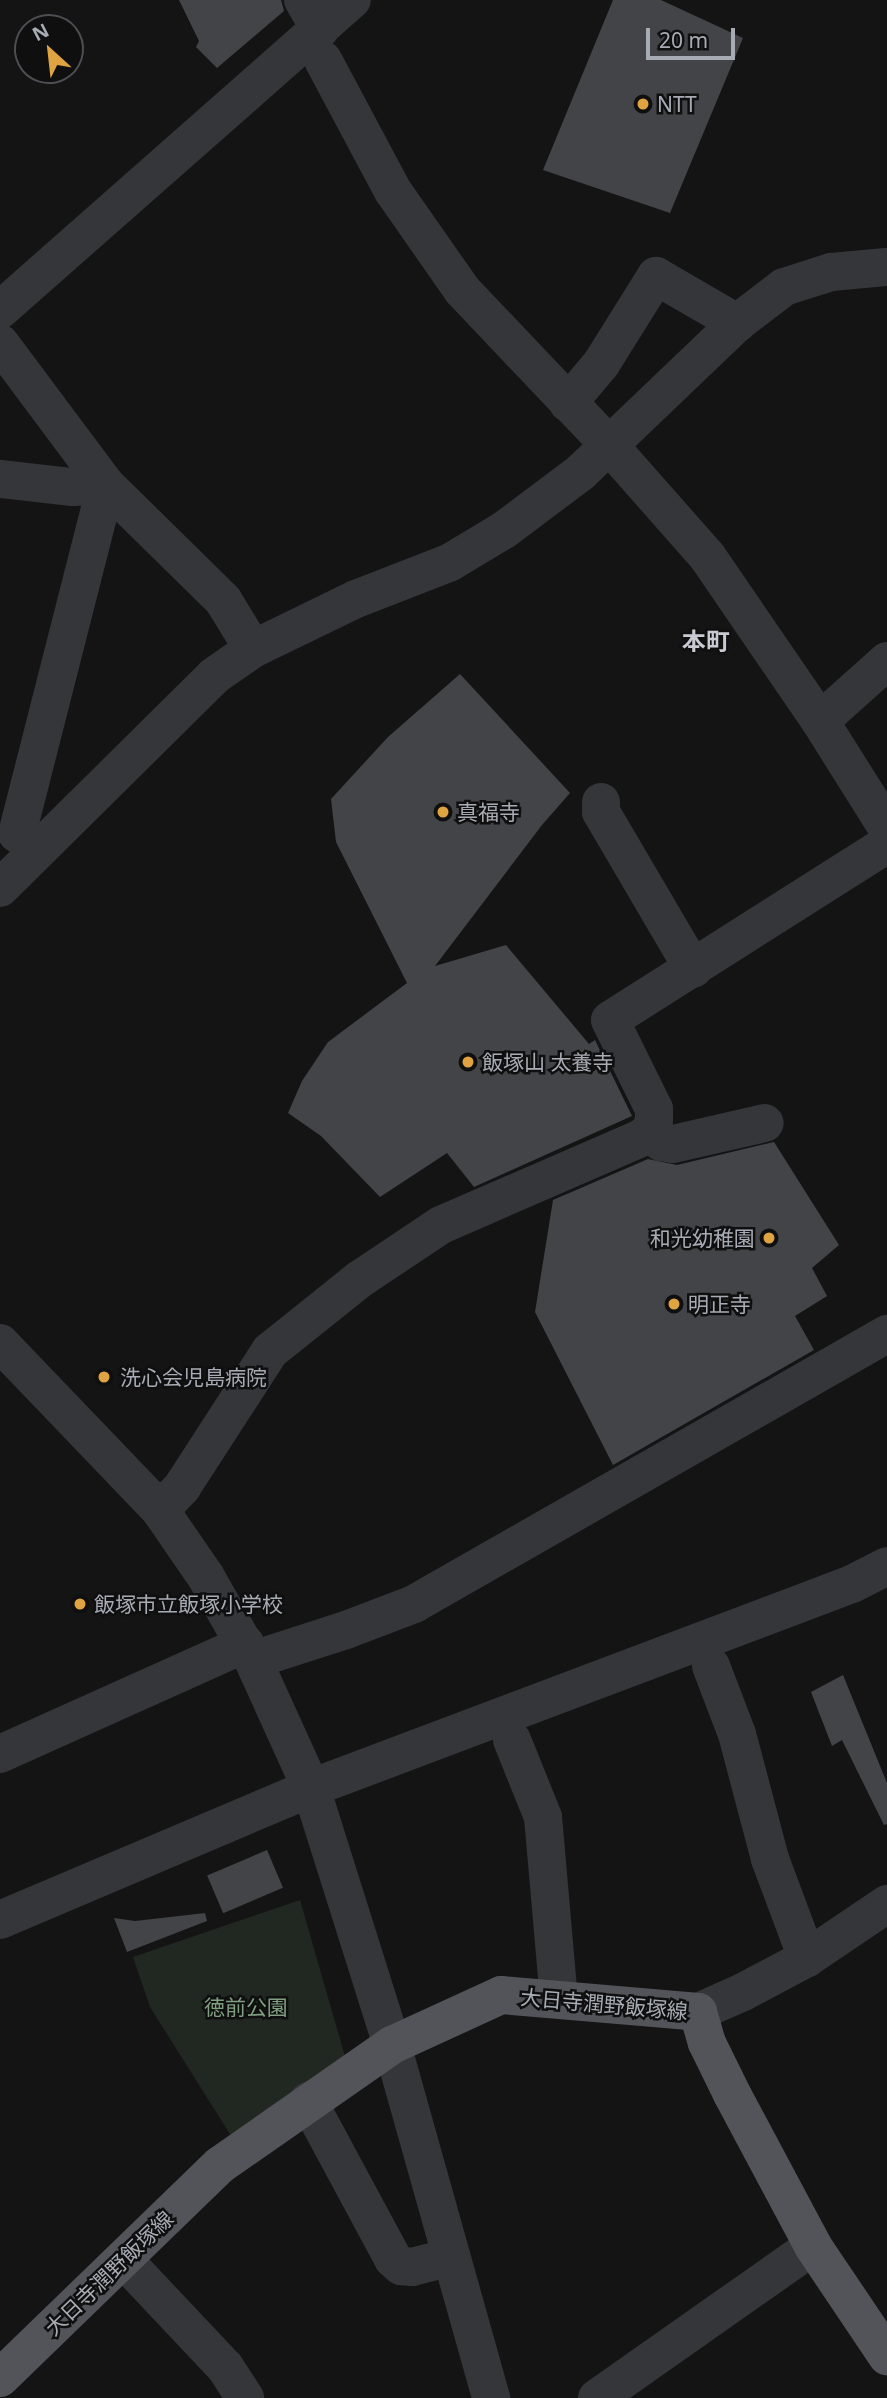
<!DOCTYPE html>
<meta charset="utf-8">
<style>
body{margin:0}
#map{position:relative;width:887px;height:2398px;overflow:hidden;background:#141415;font-family:"Noto Sans","Noto Sans JP",sans-serif}
div>[style]{position:absolute}
.green>*{inset:0;background:#212821}
.building>*{inset:0;background:#434448;transform-origin:0 0}
.minor>*{height:38px;margin:-19px;padding:0 19px;transform-origin:19px;border-radius:19px;background:#35363a}
.major>*{height:38px;margin:-19px;padding:0 19px;transform-origin:19px;border-radius:19px;background:#525459}
.dots>*{width:19px;height:19px;translate:-50% -50%;box-sizing:border-box;border:4px solid #0f0f10;border-radius:50%}
span{translate:-50% -50%;white-space:nowrap;text-align:center;line-height:1.15;-webkit-text-stroke:5px #0f0f10;paint-order:stroke}
.poi-label{font-size:21px;color:#a7acb4}
.left{translate:0 -50%;text-align:left}
.right{translate:-100% -50%;text-align:right}
.street-label{font-size:21px;color:#a7acb4}
.park-label{font-size:21px;color:#809e80}
.quarter-label{font-size:24px;color:#c7cad1;font-weight:700}
.north{position:absolute;left:14px;top:14px;width:70px;height:70px;box-sizing:border-box;background:#0f0f10;border:2px solid #4c4e52;border-radius:50%;rotate:333deg;font-size:19px;font-weight:700;line-height:28px;text-align:center;color:#a7acb4}
.north::after{content:'';display:block;margin:auto;width:24px;height:32px;background:#e0a342;clip-path:polygon(50% 0,100% 100%,50% 72%,0 100%)}
.scale{position:absolute;left:646px;top:28px;width:89px;height:32px;box-sizing:border-box;border:4px solid #a7acb4;border-top:0;padding-left:9px;font-size:21px;line-height:24px;white-space:nowrap;color:#a7acb4;-webkit-text-stroke:5px #0f0f10;paint-order:stroke}
</style>
<div id="map">
<div class="green">
<i style="clip-path:polygon(300px 1900px,346px 2060px,235px 2142px,150px 2007px,133px 1957px)"></i>
</div>
<div class="building">
<i style="clip-path:polygon(179px 0,281px 0,284px 11px,217px 68px,196px 47px,199px 41px)"></i>
<i style="clip-path:polygon(613px 0,661px 0,743px 38px,670px 213px,543px 170px)"></i>
<i style="clip-path:polygon(460px 674px,570px 793px,542px 825px,435px 966px,506px 945px,589px 1044px,595px 1040px,632px 1116px,474px 1187px,447px 1153px,380px 1197px,321px 1136px,288px 1113px,302px 1081px,328px 1042px,407px 983px,336px 842px,331px 799px,388px 737px)"></i>
<i style="clip-path:polygon(774px 1142px,839px 1245px,812px 1268px,827px 1296px,795px 1316px,814px 1350px,613px 1465px,535px 1312px,553px 1200px,648px 1159px,677px 1165px)"></i>
<i style="clip-path:polygon(843px 1675px,887px 1783px,887px 1824px,884px 1825px,842px 1740px,832px 1746px,811px 1692px)"></i>
<i style="left:267px;top:1850px;width:41px;height:65px;rotate:67deg"></i>
<i style="clip-path:polygon(205px 1913px,207px 1921px,127px 1952px,114px 1918px,135px 1921px)"></i>
</div>
<div class="minor">
<i style="left:303px;top:0;width:34px;rotate:60deg"></i>
<i style="left:323px;top:60px;width:149px;rotate:61.9deg"></i>
<i style="left:393px;top:191px;width:121px;rotate:55.1deg"></i>
<i style="left:462px;top:290px;width:214px;rotate:46.5deg"></i>
<i style="left:609px;top:445px;width:148px;rotate:48.6deg"></i>
<i style="left:707px;top:556px;width:200px;rotate:55.6deg"></i>
<i style="left:820px;top:721px;width:126px;rotate:57.9deg"></i>
<i style="left:0;top:310px;width:469px;rotate:-41.4deg"></i>
<i style="left:0;top:343px;width:177px;rotate:53.3deg"></i>
<i style="left:106px;top:485px;width:164px;rotate:44.5deg"></i>
<i style="left:223px;top:600px;width:57px;rotate:58.5deg"></i>
<i style="left:568px;top:403px;width:51px;rotate:-49.8deg"></i>
<i style="left:601px;top:364px;width:104px;rotate:-58deg"></i>
<i style="left:656px;top:276px;width:94px;rotate:30.1deg"></i>
<i style="left:0;top:479px;width:73px;rotate:6.3deg"></i>
<i style="left:73px;top:487px;width:33px;rotate:-3deg"></i>
<i style="left:106px;top:485px;width:360px;rotate:104.3deg"></i>
<i style="left:820px;top:721px;width:90px;rotate:-41.8deg"></i>
<i style="left:601px;top:802px;width:10px;rotate:90deg"></i>
<i style="left:601px;top:812px;width:182px;rotate:59.6deg"></i>
<i style="left:0;top:888px;width:301px;rotate:-44.7deg"></i>
<i style="left:214px;top:676px;width:47px;rotate:-34.7deg"></i>
<i style="left:253px;top:649px;width:114px;rotate:-25.9deg"></i>
<i style="left:356px;top:599px;width:100px;rotate:-21.2deg"></i>
<i style="left:449px;top:563px;width:64px;rotate:-31deg"></i>
<i style="left:504px;top:530px;width:95px;rotate:-36.9deg"></i>
<i style="left:580px;top:473px;width:217px;rotate:-43.7deg"></i>
<i style="left:737px;top:323px;width:59px;rotate:-37.5deg"></i>
<i style="left:784px;top:287px;width:49px;rotate:-17.7deg"></i>
<i style="left:831px;top:272px;width:56px;rotate:-5.1deg"></i>
<i style="left:650px;top:1132px;width:15px;rotate:42deg"></i>
<i style="left:661px;top:1142px;width:12px;rotate:9deg"></i>
<i style="left:673px;top:1144px;width:94px;rotate:-12.9deg"></i>
<i style="left:0;top:1343px;width:231px;rotate:46.2deg"></i>
<i style="left:160px;top:1510px;width:81px;rotate:55.5deg"></i>
<i style="left:206px;top:1577px;width:95px;rotate:60.5deg"></i>
<i style="left:253px;top:1660px;width:141px;rotate:65.6deg"></i>
<i style="left:311px;top:1788px;width:269px;rotate:72.5deg"></i>
<i style="left:392px;top:2045px;width:367px;rotate:74.3deg"></i>
<i style="left:160px;top:1510px;width:32px;rotate:-46deg"></i>
<i style="left:182px;top:1487px;width:162px;rotate:-57.1deg"></i>
<i style="left:270px;top:1351px;width:115px;rotate:-38.7deg"></i>
<i style="left:360px;top:1279px;width:97px;rotate:-33.7deg"></i>
<i style="left:441px;top:1225px;width:218px;rotate:-23.5deg"></i>
<i style="left:641px;top:1138px;width:11px;rotate:-34deg"></i>
<i style="left:650px;top:1132px;width:13px;rotate:-72deg"></i>
<i style="left:654px;top:1120px;width:11px;rotate:-90deg"></i>
<i style="left:654px;top:1109px;width:99px;rotate:-116.3deg"></i>
<i style="left:610px;top:1020px;width:328px;rotate:-32.4deg"></i>
<i style="left:253px;top:1660px;width:98px;rotate:-17.9deg"></i>
<i style="left:346px;top:1630px;width:73px;rotate:-20.9deg"></i>
<i style="left:414px;top:1604px;width:545px;rotate:-29.72deg"></i>
<i style="left:711px;top:1666px;width:73px;rotate:69.1deg"></i>
<i style="left:737px;top:1734px;width:129px;rotate:75.2deg"></i>
<i style="left:770px;top:1859px;width:106px;rotate:69.5deg"></i>
<i style="left:512px;top:1740px;width:83px;rotate:68.1deg"></i>
<i style="left:543px;top:1817px;width:183px;rotate:85deg"></i>
<i style="left:0;top:1754px;width:269px;rotate:-24.2deg"></i>
<i style="left:0;top:1920px;width:338px;rotate:-23deg"></i>
<i style="left:311px;top:1788px;width:578px;rotate:-20.66deg"></i>
<i style="left:852px;top:1584px;width:39px;rotate:-27deg"></i>
<i style="left:698px;top:2012px;width:49px;rotate:-24deg"></i>
<i style="left:743px;top:1992px;width:72px;rotate:-28deg"></i>
<i style="left:807px;top:1958px;width:97px;rotate:-34deg"></i>
<i style="left:308px;top:2101px;width:179px;rotate:61.7deg"></i>
<i style="left:393px;top:2259px;width:11px;rotate:41deg"></i>
<i style="left:401px;top:2266px;width:11px;rotate:5deg"></i>
<i style="left:412px;top:2267px;width:40px;rotate:-14.4deg"></i>
<i style="left:124px;top:2260px;width:147px;rotate:46.7deg"></i>
<i style="left:225px;top:2367px;width:37px;rotate:57deg"></i>
<i style="left:597px;top:2398px;width:264px;rotate:-35.1deg"></i>
</div>
<div class="major">
<i style="left:0;top:2378px;width:306px;rotate:-44.1deg"></i>
<i style="left:220px;top:2165px;width:210px;rotate:-34.9deg"></i>
<i style="left:392px;top:2045px;width:120px;rotate:-24.6deg"></i>
<i style="left:501px;top:1995px;width:198px;rotate:4.9deg"></i>
<i style="left:698px;top:2012px;width:32px;rotate:74deg"></i>
<i style="left:707px;top:2043px;width:57px;rotate:63.9deg"></i>
<i style="left:732px;top:2094px;width:172px;rotate:61.9deg"></i>
<i style="left:813px;top:2246px;width:133px;rotate:56.1deg"></i>
</div>
<div class="dots">
<i style="left:643px;top:104px;background:#e0a342"></i>
<i style="left:443px;top:812px;background:#e0a342"></i>
<i style="left:468px;top:1062px;background:#e0a342"></i>
<i style="left:769px;top:1238px;background:#e0a342"></i>
<i style="left:674px;top:1304px;background:#e0a342"></i>
<i style="left:104px;top:1377px;background:#e0a342"></i>
<i style="left:80px;top:1604px;background:#e0a342"></i>
</div>
<div class="poi-label">
<span class="left" style="left:657px;top:104px">NTT</span>
<span class="left" style="left:457px;top:812px">真福寺</span>
<span class="left" style="left:482px;top:1062px">飯塚山 太養寺</span>
<span class="right" style="left:755px;top:1238px">和光幼稚園</span>
<span class="left" style="left:688px;top:1304px">明正寺</span>
<span class="left" style="left:120px;top:1377px">洗心会児島病院</span>
<span class="left" style="left:94px;top:1604px">飯塚市立飯塚小学校</span>
</div>
<div class="street-label">
<span style="left:604px;top:2004px;rotate:5deg">大日寺潤野飯塚線</span>
<span style="left:109px;top:2273px;rotate:-44deg">大日寺潤野飯塚線</span>
</div>
<div class="park-label">
<span style="left:246px;top:2007px">徳前公園</span>
</div>
<div class="quarter-label">
<span style="left:706px;top:641px">本町</span>
</div>
<div class="north">N</div>
<div class="scale">20 m</div>
</div>
